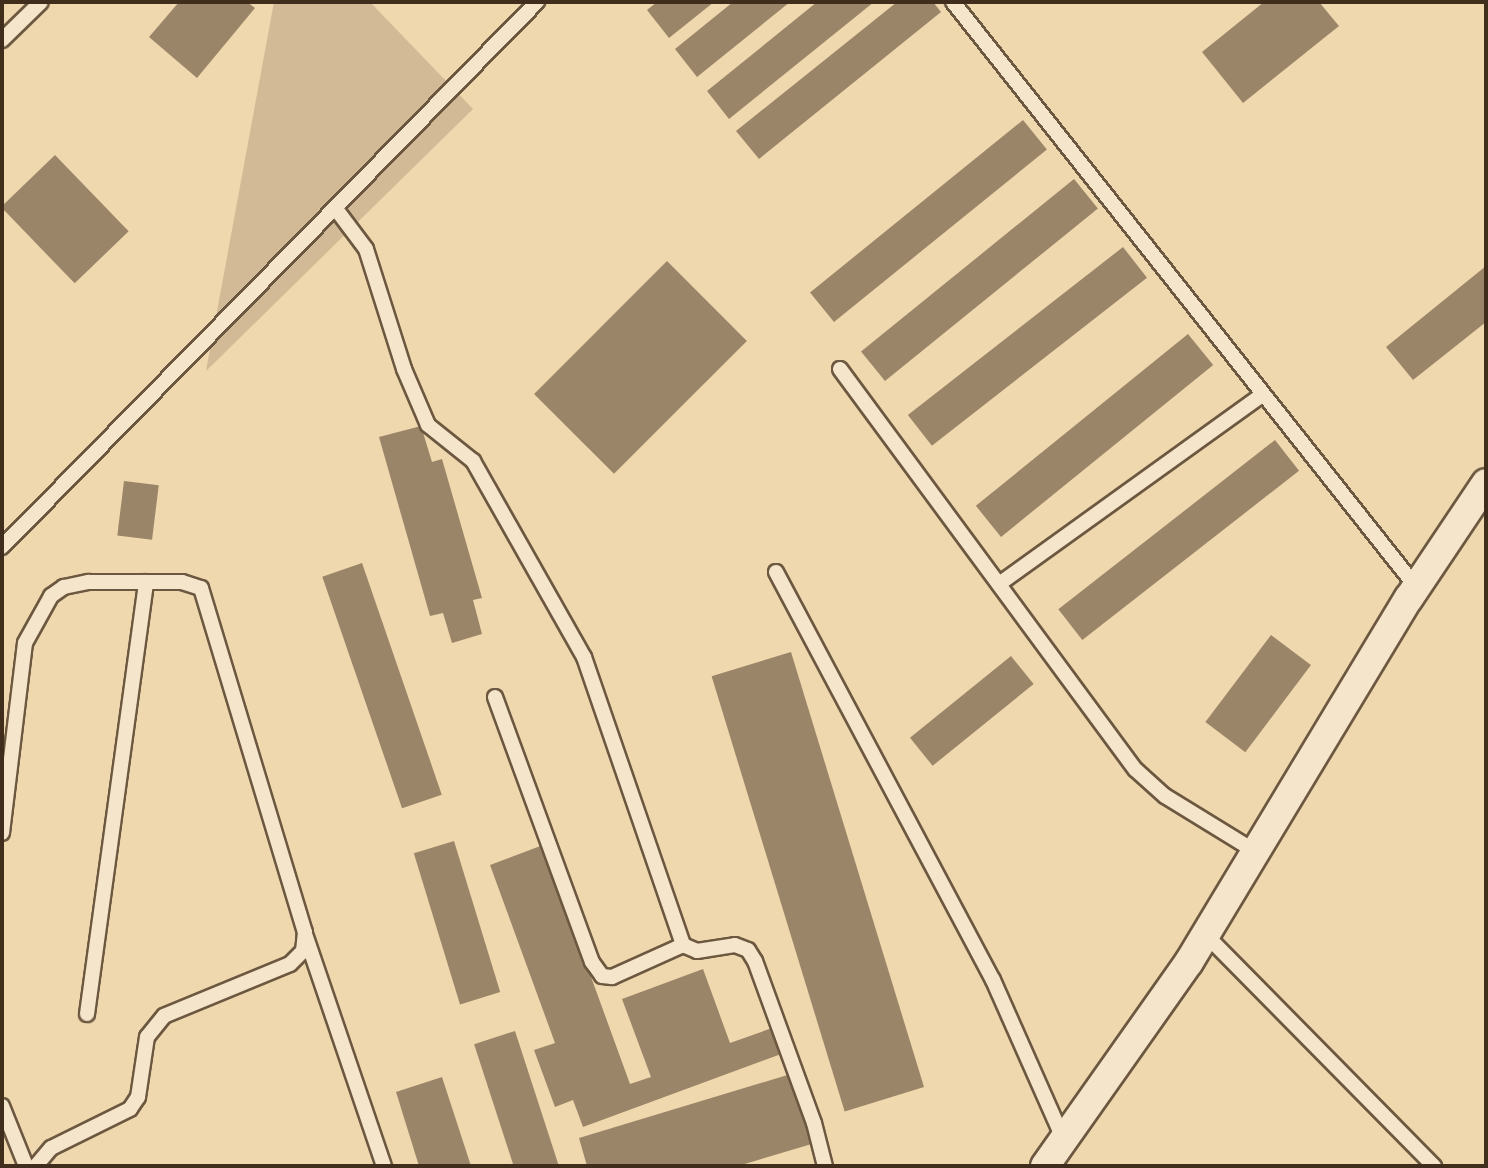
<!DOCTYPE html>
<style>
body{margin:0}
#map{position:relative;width:1488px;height:1168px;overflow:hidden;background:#efd7ae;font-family:Vollkorn,serif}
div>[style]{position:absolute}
.green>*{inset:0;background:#d1ba95}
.building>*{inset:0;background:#9b8568;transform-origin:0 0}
.roads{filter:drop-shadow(2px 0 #6c5840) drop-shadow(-2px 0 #6c5840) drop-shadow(0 2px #6c5840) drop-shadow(0 -2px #6c5840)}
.service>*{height:14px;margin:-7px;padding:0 7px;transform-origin:7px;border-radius:7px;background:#f5e5ca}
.minor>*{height:28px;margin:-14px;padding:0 14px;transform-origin:14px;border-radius:14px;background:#f5e5ca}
span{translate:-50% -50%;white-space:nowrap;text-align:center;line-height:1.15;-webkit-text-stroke:5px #f5e5ca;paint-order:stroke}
.frame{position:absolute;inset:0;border:4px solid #412d1c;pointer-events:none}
</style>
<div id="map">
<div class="green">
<i style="clip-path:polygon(274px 2px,370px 2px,473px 109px,206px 371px)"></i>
</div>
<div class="building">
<i style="clip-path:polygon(179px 2px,247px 2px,255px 8px,197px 78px,149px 37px)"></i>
<i style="clip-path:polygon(657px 2px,714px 2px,669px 38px,647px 10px)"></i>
<i style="clip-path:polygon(733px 2px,790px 2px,697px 77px,675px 49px)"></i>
<i style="clip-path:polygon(817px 2px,874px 2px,729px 119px,707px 91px)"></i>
<i style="clip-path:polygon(897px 2px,933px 2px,941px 12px,759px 159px,736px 131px)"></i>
<i style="clip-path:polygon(1264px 2px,1319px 2px,1339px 26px,1243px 103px,1202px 52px)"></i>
<i style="left:1023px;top:120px;width:38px;height:274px;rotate:51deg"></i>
<i style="left:55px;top:155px;width:106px;height:75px;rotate:46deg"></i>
<i style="left:1074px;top:179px;width:38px;height:274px;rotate:51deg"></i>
<i style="left:1123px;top:247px;width:39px;height:273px;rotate:52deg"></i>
<i style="left:667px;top:261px;width:113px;height:188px;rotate:45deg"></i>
<i style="clip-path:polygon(1486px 266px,1486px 322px,1413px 380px,1386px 347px)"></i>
<i style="left:1188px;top:334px;width:40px;height:273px;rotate:51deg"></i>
<i style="clip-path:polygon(421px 426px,432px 462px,442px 459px,482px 598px,473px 600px,482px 634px,452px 643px,443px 613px,430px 616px,379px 437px)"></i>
<i style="left:1275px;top:440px;width:39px;height:275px;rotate:52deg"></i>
<i style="left:124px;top:481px;width:35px;height:55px;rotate:7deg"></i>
<i style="left:362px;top:563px;width:245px;height:42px;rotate:71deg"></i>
<i style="left:1271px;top:635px;width:50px;height:109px;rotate:37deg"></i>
<i style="left:791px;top:652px;width:455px;height:83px;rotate:73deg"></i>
<i style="left:1011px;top:656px;width:36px;height:130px;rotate:51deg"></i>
<i style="left:454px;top:841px;width:158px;height:42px;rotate:73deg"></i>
<i style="clip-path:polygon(543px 845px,630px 1084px,651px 1077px,622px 999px,703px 969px,730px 1043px,775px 1027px,784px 1053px,583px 1127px,573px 1100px,555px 1107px,534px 1050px,555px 1043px,490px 865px)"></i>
<i style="left:515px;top:1031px;width:142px;height:43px;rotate:72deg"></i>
<i style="clip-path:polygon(794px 1073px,815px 1143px,738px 1166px,587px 1166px,579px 1138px)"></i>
<i style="clip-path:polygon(442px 1077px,471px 1166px,419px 1166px,396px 1092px)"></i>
</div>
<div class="roads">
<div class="service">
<i style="left:953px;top:2px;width:747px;rotate:51.63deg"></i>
<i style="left:2px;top:40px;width:54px;rotate:-44.3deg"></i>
<i style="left:336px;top:209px;width:50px;rotate:53.1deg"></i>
<i style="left:366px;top:249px;width:126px;rotate:72.4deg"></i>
<i style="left:404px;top:369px;width:61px;rotate:66.8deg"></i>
<i style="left:428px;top:425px;width:58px;rotate:38.7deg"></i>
<i style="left:473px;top:461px;width:225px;rotate:60.5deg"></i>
<i style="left:584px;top:657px;width:305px;rotate:71deg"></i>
<i style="left:683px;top:945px;width:15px;rotate:23deg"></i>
<i style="left:697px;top:951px;width:38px;rotate:-9deg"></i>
<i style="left:735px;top:945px;width:14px;rotate:21deg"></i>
<i style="left:748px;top:950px;width:13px;rotate:58deg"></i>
<i style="left:755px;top:961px;width:172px;rotate:70deg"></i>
<i style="left:814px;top:1123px;width:44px;rotate:75.7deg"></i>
<i style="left:840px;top:369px;width:498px;rotate:53.6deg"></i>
<i style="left:1136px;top:770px;width:39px;rotate:42deg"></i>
<i style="left:1165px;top:796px;width:107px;rotate:31.6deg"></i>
<i style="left:2px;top:547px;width:764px;rotate:-45.53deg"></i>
<i style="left:776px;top:572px;width:462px;rotate:62deg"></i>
<i style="left:993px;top:980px;width:173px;rotate:66.1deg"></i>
<i style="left:999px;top:584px;width:325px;rotate:-35.7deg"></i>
<i style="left:495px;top:697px;width:282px;rotate:69.9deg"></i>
<i style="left:592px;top:962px;width:17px;rotate:54deg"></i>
<i style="left:602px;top:976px;width:10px;rotate:6deg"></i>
<i style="left:612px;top:977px;width:78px;rotate:-24.3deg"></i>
<i style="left:2px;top:833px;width:191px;rotate:-83.1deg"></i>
<i style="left:25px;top:643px;width:54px;rotate:-61deg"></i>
<i style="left:51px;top:596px;width:16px;rotate:-35deg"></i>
<i style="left:64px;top:587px;width:25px;rotate:-12deg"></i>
<i style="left:88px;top:582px;width:94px"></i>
<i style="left:182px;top:582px;width:20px;rotate:18deg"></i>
<i style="left:201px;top:588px;width:359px;rotate:73.2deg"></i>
<i style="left:305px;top:932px;width:19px;rotate:96deg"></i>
<i style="left:303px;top:951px;width:18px;rotate:135deg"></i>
<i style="left:290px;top:964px;width:136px;rotate:157.6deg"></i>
<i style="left:164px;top:1016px;width:27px;rotate:129deg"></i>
<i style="left:147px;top:1037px;width:61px;rotate:98.5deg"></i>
<i style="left:138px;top:1097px;width:14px;rotate:124deg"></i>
<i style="left:130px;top:1109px;width:88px;rotate:153.7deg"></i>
<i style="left:51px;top:1148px;width:23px;rotate:130deg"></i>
<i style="left:1206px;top:935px;width:325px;rotate:45.4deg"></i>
<i style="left:306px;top:937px;width:242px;rotate:71.2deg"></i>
<i style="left:87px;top:1014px;width:436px;rotate:-82.2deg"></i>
<i style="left:2px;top:1106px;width:65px;rotate:68.2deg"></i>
</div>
<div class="minor">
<i style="left:1045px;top:1166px;width:250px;rotate:-54.8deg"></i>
<i style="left:1189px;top:962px;width:425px;rotate:-58.9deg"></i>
<i style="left:1409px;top:598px;width:138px;rotate:-56.2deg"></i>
</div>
</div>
<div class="frame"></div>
</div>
